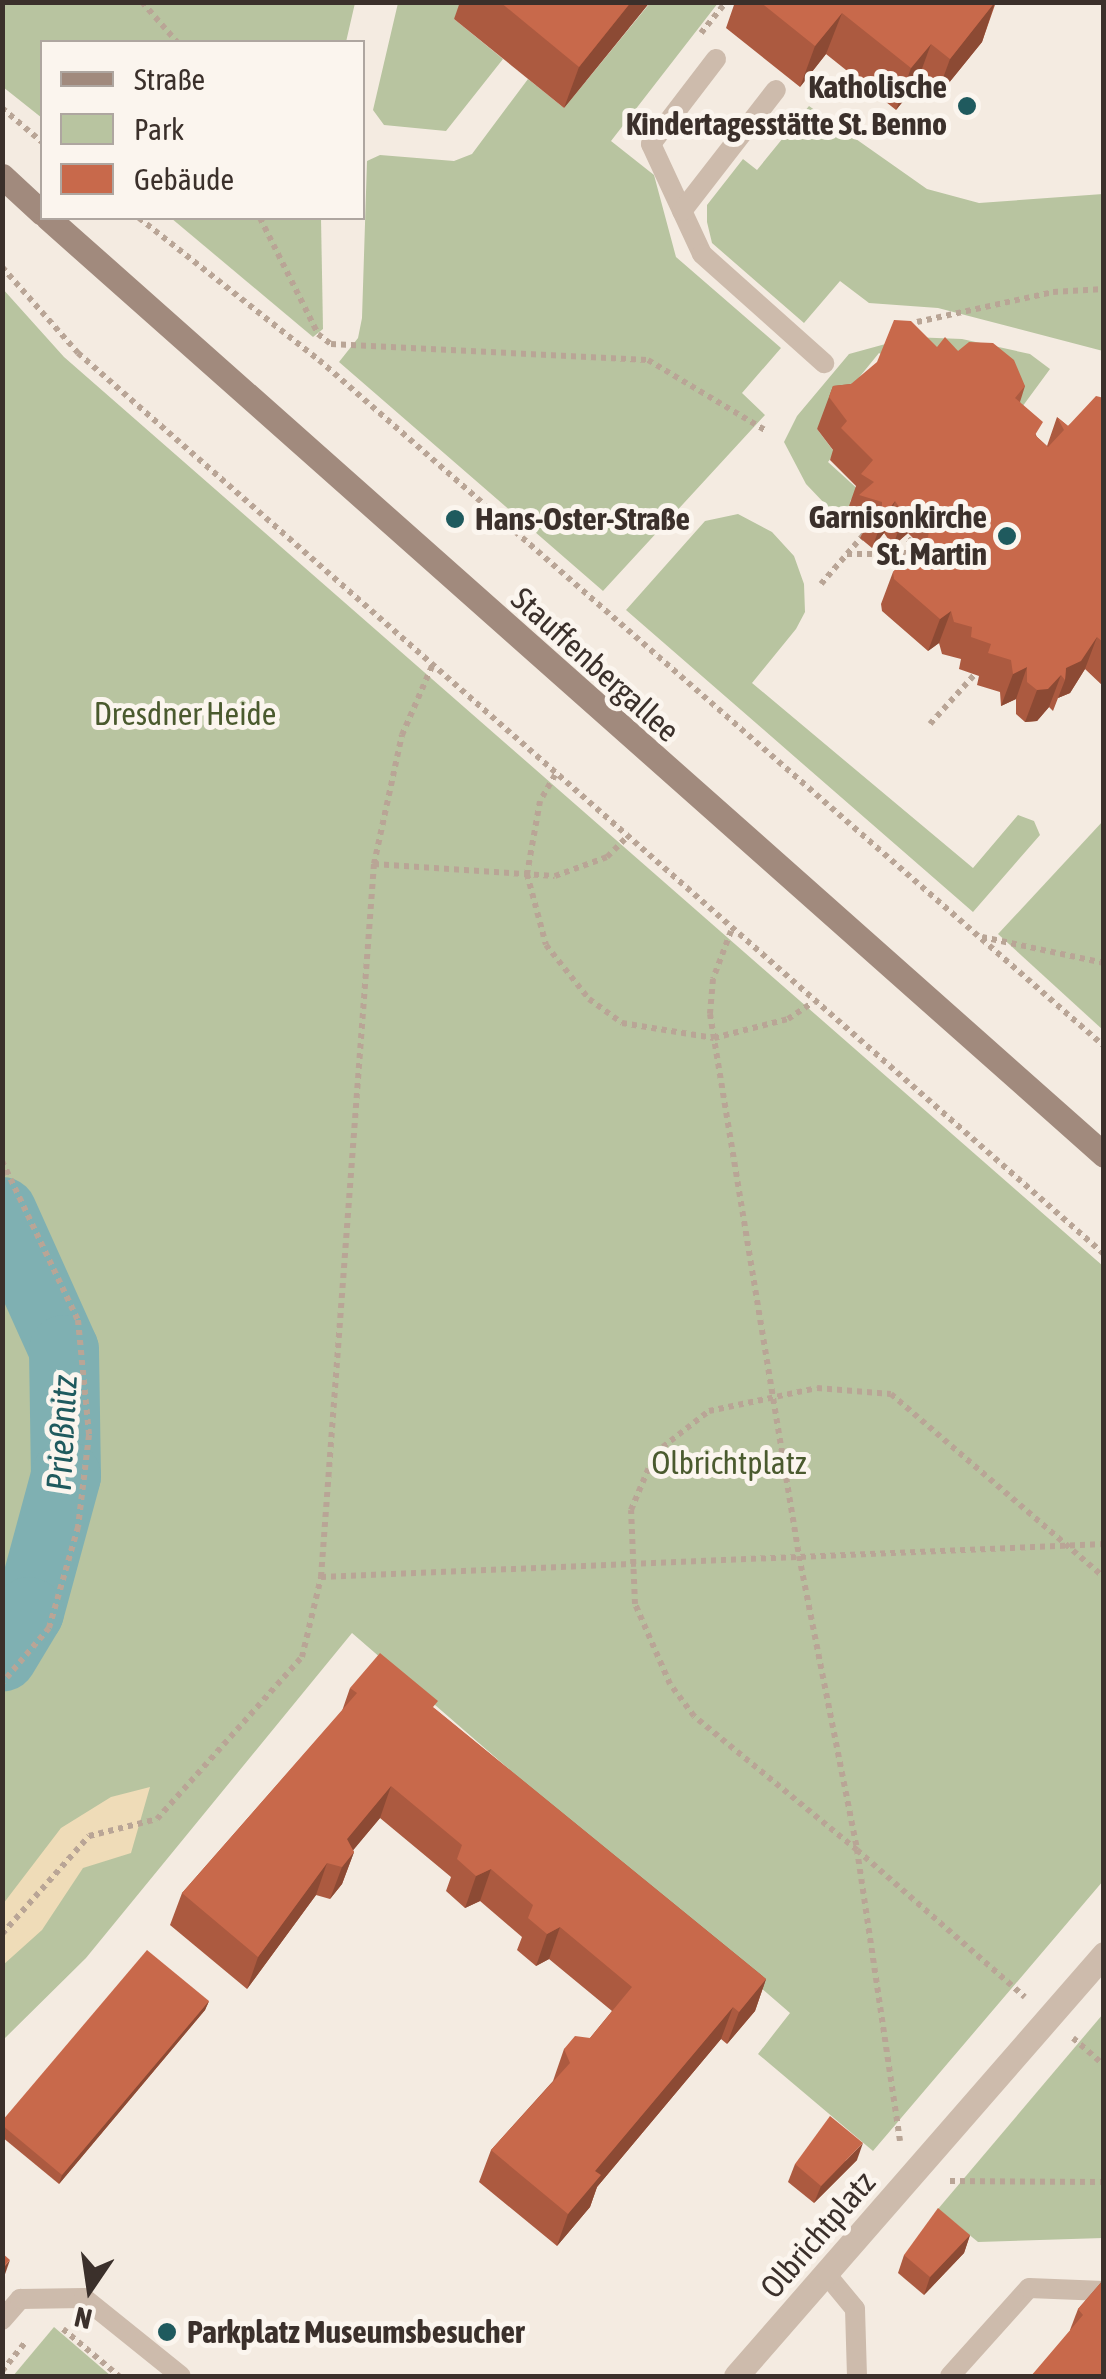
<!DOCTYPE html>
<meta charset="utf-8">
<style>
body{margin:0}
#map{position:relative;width:1106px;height:2379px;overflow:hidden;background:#f4ebe1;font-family:"Asap Condensed",sans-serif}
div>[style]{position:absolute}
.green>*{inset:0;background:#b8c4a0}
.sand>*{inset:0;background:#efdcb8}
.river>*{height:70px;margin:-35px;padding:0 35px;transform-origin:35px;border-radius:35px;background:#7fb0b2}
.path>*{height:6px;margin-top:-3px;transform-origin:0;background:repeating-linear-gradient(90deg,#b9a596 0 5px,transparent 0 10px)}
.service>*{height:20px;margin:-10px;padding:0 10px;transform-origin:10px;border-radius:10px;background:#cdbbac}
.minor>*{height:25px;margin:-12.5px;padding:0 12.5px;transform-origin:12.5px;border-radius:12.5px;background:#cdbbac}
.secondary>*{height:25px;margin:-12.5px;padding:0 12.5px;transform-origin:12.5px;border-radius:12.5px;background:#a18a7d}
.wall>*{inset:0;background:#ac5a40}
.shaded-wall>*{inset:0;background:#8c4a34}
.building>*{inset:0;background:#c8694b}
.dots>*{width:28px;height:28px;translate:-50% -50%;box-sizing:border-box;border:5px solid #fbf5ee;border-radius:50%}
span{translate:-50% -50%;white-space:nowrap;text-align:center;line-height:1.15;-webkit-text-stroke:10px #fbf5ee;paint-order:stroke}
.poi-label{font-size:32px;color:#3b302b;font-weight:700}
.right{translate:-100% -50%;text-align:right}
.left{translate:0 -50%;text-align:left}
.street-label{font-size:32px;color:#3b302b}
.park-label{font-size:32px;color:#4a5a2e}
.water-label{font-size:35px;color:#1f5a5e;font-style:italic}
.frame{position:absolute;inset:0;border:5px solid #3b302b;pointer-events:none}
.legend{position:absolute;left:40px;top:40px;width:325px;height:180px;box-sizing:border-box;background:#fbf5ee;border:2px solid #aea6a0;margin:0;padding:12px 18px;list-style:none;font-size:30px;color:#3b302b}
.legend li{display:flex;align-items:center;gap:20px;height:50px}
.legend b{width:50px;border:2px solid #aea6a0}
.north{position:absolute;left:40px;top:2239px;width:100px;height:100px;-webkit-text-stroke:8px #fbf5ee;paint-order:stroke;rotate:193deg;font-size:28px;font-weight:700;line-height:40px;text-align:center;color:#3b302b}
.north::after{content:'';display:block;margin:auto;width:35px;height:45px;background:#3b302b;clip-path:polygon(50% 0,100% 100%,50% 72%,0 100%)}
</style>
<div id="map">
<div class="green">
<i style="clip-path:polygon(3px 2px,355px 2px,355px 3px,346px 42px,42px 42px,42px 118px,3px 87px)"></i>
<i style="clip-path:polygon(398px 3px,467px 3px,454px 19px,503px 59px,446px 131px,384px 125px,373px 110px)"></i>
<i style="clip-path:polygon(650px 3px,718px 3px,611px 141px,654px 175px,676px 257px,781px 348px,742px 393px,765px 415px,603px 591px,339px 362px,358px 338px,362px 318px,367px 161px,380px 155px,454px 161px,472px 154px,528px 79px,564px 108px)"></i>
<i style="clip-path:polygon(809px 106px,927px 189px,979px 203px,1103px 194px,1103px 351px,938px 308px,869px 303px,840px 281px,804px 323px,712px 243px,707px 222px,707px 205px,743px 159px,757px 170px)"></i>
<i style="clip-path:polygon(171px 218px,321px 218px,323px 329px,313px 337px)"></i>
<i style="clip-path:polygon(2px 288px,64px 357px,1103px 1266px,1103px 1881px,873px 2151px,758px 2054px,790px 2013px,352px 1633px,86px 1958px,3px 2040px)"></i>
<i style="clip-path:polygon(911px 337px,962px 339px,1030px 354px,1050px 369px,1011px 422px,879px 353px,817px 429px,835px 453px,828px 462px,861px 492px,850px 501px,856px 508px,847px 527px,806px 484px,784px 442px,797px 416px,849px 354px)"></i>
<i style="clip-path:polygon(738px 514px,772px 532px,794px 556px,804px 584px,805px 612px,796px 629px,752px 683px,973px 868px,1018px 815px,1034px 821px,1040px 835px,973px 912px,626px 610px,705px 521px)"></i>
<i style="clip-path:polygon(1103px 821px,1103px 1030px,998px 934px)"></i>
<i style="clip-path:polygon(1103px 2014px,1103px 2238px,978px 2242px,938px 2209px)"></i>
<i style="clip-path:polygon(54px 2327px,111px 2376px,13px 2376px)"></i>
</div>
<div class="sand">
<i style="clip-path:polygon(150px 1787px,131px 1853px,83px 1868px,42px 1930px,3px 1965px,3px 1904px,61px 1828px,111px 1797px)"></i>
</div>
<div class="river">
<i style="left:2px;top:1212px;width:151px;rotate:65.8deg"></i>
<i style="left:64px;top:1350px;width:126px;rotate:89.1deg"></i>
<i style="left:66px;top:1476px;width:141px;rotate:105.2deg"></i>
<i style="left:29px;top:1612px;width:52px;rotate:121deg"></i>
</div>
<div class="path">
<i style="left:142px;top:2px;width:53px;rotate:48.8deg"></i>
<i style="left:701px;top:33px;width:40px;rotate:-51deg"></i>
<i style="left:2px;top:108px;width:52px;rotate:40.4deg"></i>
<i style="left:139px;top:218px;width:229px;rotate:38.3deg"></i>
<i style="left:319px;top:360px;width:1043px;rotate:41.15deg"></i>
<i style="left:260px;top:218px;width:130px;rotate:63.4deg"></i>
<i style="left:318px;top:334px;width:16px;rotate:38deg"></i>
<i style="left:331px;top:344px;width:317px;rotate:2.9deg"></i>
<i style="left:648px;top:360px;width:136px;rotate:30.9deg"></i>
<i style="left:2px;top:267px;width:115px;rotate:48.5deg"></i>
<i style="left:78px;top:353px;width:1365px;rotate:41.29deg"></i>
<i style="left:917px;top:322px;width:139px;rotate:-12.4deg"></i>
<i style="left:1053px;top:292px;width:51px;rotate:-3.4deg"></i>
<i style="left:847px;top:554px;width:55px"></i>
<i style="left:902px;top:554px;width:16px;rotate:-50deg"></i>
<i style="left:912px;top:542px;width:9px;rotate:-144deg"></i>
<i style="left:821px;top:584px;width:69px;rotate:-49.1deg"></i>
<i style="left:930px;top:724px;width:69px;rotate:-48deg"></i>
<i style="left:555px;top:775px;width:30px;rotate:120deg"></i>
<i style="left:540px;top:801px;width:74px;rotate:100.1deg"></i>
<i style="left:527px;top:874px;width:73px;rotate:75deg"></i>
<i style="left:546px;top:945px;width:69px;rotate:51.5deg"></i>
<i style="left:589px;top:999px;width:41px;rotate:36deg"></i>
<i style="left:622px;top:1023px;width:93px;rotate:9.3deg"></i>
<i style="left:714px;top:1038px;width:76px;rotate:-14.4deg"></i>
<i style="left:788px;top:1019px;width:30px;rotate:-34deg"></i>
<i style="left:374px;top:864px;width:181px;rotate:3.8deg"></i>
<i style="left:555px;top:876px;width:55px;rotate:-20.1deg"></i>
<i style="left:607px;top:857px;width:27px;rotate:-45deg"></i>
<i style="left:731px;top:931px;width:51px;rotate:110.6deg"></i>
<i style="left:713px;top:979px;width:35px;rotate:95deg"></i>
<i style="left:710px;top:1014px;width:549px;rotate:80.67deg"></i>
<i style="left:799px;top:1556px;width:300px;rotate:78.8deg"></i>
<i style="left:857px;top:1850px;width:223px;rotate:41.2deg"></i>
<i style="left:982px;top:937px;width:125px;rotate:12deg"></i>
<i style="left:2px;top:1161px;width:176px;rotate:64.5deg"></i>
<i style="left:78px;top:1320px;width:116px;rotate:84.5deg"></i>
<i style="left:89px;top:1435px;width:93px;rotate:96.8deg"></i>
<i style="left:78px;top:1527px;width:105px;rotate:106deg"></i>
<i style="left:49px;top:1628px;width:72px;rotate:130.5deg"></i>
<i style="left:321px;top:1577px;width:784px;rotate:-2.41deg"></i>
<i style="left:2px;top:1934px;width:131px;rotate:-48.4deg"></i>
<i style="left:89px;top:1836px;width:70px;rotate:-14deg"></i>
<i style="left:157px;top:1819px;width:217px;rotate:-48.2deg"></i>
<i style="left:302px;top:1657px;width:82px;rotate:-76.6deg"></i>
<i style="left:321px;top:1577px;width:715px;rotate:-85.75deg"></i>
<i style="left:374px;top:864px;width:132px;rotate:-77.8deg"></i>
<i style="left:402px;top:735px;width:75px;rotate:-66.5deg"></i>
<i style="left:1073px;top:2038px;width:41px;rotate:41.1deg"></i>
<i style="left:900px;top:2141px;width:294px;rotate:-98.4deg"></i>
<i style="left:857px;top:1850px;width:211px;rotate:-140.6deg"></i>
<i style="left:694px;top:1716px;width:40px;rotate:-127deg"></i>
<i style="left:670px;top:1684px;width:87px;rotate:-113.6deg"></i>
<i style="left:635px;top:1604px;width:94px;rotate:-92.4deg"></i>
<i style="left:631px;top:1510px;width:62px;rotate:-67.2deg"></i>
<i style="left:655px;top:1453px;width:68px;rotate:-37.9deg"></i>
<i style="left:709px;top:1411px;width:110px;rotate:-12deg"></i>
<i style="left:817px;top:1388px;width:74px;rotate:4.6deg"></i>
<i style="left:891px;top:1394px;width:281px;rotate:40.7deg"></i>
<i style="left:950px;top:2181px;width:154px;rotate:0.4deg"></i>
<i style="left:63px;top:2329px;width:73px;rotate:40deg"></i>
<i style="left:2px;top:2371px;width:36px;rotate:-51deg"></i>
</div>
<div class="service">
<i style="left:716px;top:59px;width:107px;rotate:127.4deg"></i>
<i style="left:651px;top:144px;width:121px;rotate:65.1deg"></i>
<i style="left:702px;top:254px;width:164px;rotate:41.8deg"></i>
<i style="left:682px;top:211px;width:153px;rotate:-52.2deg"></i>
<i style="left:827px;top:2275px;width:44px;rotate:50.5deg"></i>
<i style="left:855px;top:2309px;width:67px;rotate:88.3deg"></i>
<i style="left:2px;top:2320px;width:28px;rotate:-49deg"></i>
<i style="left:20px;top:2299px;width:64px;rotate:-0.9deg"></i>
<i style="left:84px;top:2298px;width:124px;rotate:38.8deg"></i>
<i style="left:950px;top:2376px;width:118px;rotate:-48.1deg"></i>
<i style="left:1029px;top:2288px;width:75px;rotate:2.3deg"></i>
</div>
<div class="minor">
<i style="left:736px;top:2376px;width:560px;rotate:-48.91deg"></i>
</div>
<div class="secondary">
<i style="left:2px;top:176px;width:54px;rotate:42.8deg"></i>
<i style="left:48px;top:218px;width:1412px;rotate:41.58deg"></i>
</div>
<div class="wall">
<i style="clip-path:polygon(460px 2px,650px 2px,564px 108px,454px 19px)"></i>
<i style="clip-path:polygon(735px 2px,996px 2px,982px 42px,935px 100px,916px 85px,896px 110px,826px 54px,800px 87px,726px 28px)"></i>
<i style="clip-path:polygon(937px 347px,958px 351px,1025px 386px,1020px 402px,1037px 437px,1047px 446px,1057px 417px,1068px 426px,1104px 398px,1104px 687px,1085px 669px,1070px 693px,1058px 698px,1053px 711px,1049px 707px,1037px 721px,1025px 722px,1016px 714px,1016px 699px,1001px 706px,1000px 692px,977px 685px,979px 676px,959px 669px,961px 659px,942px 654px,939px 643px,928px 651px,882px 611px,881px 604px,893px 572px,920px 545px,908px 533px,893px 546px,884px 533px,872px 548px,860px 538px,863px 532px,847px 527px,854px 509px,849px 506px,856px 486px,830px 460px,833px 450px,817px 429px,833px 386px,851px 384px)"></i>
<i style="clip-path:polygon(350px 1688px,435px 1709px,766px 1979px,755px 2011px,727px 2044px,721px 2039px,597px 2187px,590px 2207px,557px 2246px,479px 2182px,491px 2150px,553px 2081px,564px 2049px,590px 2038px,612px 2011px,549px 1959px,536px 1966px,517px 1950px,522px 1937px,480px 1901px,465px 1908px,446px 1891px,451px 1877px,380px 1818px,353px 1850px,354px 1852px,342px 1884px,330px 1899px,316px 1895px,247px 1989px,170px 1925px,182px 1893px,342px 1711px)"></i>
<i style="clip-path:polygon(209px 2001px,205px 2010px,59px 2184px,2px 2137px,2px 2121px)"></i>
<i style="clip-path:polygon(857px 2160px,814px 2203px,788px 2182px,795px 2164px)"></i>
<i style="clip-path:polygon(970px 2235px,964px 2253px,924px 2295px,898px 2273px,904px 2255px)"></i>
<i style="clip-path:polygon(1104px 2279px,1104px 2376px,1070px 2330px,1078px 2309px)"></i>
</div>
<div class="shaded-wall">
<i style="clip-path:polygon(631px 2px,650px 2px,564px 108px,579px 67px)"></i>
<i style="clip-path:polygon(995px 2px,982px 42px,935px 100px,950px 59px)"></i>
<i style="clip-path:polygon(842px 13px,826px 54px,800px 87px,815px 46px)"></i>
<i style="clip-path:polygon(931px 44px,916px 85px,896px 110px,911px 68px)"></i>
<i style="clip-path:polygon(895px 501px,884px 533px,872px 548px,884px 516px)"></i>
<i style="clip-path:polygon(919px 501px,908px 533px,893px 546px,904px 514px)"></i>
<i style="clip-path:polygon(951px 611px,939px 643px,928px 651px,940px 619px)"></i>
<i style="clip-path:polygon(1097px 637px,1085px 669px,1070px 693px,1058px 698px,1065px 680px,1066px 668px)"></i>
<i style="clip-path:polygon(1027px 667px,1016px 699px,1001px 706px,1013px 674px)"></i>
<i style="clip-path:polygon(1061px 675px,1049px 707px,1037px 721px,1025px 722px,1037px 690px)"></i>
<i style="clip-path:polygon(391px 1786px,380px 1818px,340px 1866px,347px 1839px)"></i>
<i style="clip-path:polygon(354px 1852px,342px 1884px,330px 1899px,342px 1867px)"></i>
<i style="clip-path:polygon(327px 1863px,316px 1895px,247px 1989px,258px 1957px)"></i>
<i style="clip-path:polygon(491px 1869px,480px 1901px,465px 1908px,476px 1876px)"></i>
<i style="clip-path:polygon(560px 1927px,549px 1959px,536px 1966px,547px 1934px)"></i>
<i style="clip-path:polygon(766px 1979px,755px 2011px,727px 2044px,739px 2012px)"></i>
<i style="clip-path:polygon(209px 2001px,205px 2010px,59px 2184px,62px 2175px)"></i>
<i style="clip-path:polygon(733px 2007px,721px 2039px,597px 2187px,590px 2207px,557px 2246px,568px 2214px,595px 2171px)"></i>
<i style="clip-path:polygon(863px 2143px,857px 2160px,814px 2203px,821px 2186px)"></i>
<i style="clip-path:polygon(970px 2235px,964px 2253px,924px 2295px,930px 2277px)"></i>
<i style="clip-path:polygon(10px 2260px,4px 2277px,2px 2279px,2px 2269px)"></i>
</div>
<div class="building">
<i style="clip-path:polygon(500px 2px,631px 2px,579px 67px)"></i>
<i style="clip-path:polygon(760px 2px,995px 2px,950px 59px,931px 44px,911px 68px,842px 13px,815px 46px)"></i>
<i style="clip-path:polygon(894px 320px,911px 321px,937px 347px,945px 337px,958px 351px,969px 342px,993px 343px,1014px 360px,1025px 386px,1015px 398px,1043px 422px,1035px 435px,1048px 447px,1064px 430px,1057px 417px,1068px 426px,1096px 396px,1104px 398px,1104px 643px,1097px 637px,1081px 661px,1066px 668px,1065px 680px,1061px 675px,1048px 689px,1037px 690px,1027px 682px,1027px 667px,1013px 674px,1011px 660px,988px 653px,991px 644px,971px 637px,972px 627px,954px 622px,951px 611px,940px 619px,894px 579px,893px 572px,928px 537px,932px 514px,919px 501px,904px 514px,895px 501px,884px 516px,872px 506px,882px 508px,882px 502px,859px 495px,874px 482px,861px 474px,873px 460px,841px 428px,847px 421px,829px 397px,833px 386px,851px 384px,877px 362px)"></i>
<i style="clip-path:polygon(380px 1653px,438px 1701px,433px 1707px,766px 1979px,739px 2012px,733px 2007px,595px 2171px,601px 2175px,568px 2214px,491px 2150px,570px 2063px,564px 2049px,575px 2036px,590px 2038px,632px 1987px,560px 1927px,547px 1934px,528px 1918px,533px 1905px,491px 1869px,476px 1876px,457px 1859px,462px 1845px,391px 1786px,347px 1839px,354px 1852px,342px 1867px,327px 1863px,258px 1957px,182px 1893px,357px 1693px,350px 1688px)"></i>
<i style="clip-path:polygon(147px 1950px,209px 2001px,62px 2175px,2px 2125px,2px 2121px)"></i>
<i style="clip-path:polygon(830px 2116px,863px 2143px,821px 2186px,795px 2164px)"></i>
<i style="clip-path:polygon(938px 2208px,970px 2235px,930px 2277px,904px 2255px)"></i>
<i style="clip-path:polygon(2px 2253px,10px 2260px,2px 2269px)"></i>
<i style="clip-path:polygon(1104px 2279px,1104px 2376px,1031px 2376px,1083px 2315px,1078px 2309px)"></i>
</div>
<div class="dots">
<i style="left:967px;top:106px;background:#1f5a5e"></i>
<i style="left:455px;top:519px;background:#1f5a5e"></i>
<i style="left:1007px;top:536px;background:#1f5a5e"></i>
<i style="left:167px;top:2332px;background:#1f5a5e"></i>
</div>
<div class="poi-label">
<span class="right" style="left:947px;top:106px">Katholische<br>Kindertagesstätte St. Benno</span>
<span class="right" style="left:987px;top:536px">Garnisonkirche<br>St. Martin</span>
<span class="left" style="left:475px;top:519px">Hans-Oster-Straße</span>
<span class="left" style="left:187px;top:2332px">Parkplatz Museumsbesucher</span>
</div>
<div class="street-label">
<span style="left:595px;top:665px;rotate:42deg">Stauffenbergallee</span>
<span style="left:818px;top:2235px;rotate:-49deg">Olbrichtplatz</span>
</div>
<div class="park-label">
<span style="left:185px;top:714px">Dresdner Heide</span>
<span style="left:729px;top:1463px">Olbrichtplatz</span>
</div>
<div class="water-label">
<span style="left:61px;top:1433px;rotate:-87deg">Prießnitz</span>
</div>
<div class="frame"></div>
<ul class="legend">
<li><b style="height:12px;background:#a18a7d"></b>Straße</li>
<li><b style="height:28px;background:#b8c4a0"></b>Park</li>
<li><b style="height:28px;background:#c8694b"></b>Gebäude</li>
</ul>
<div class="north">N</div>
</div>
